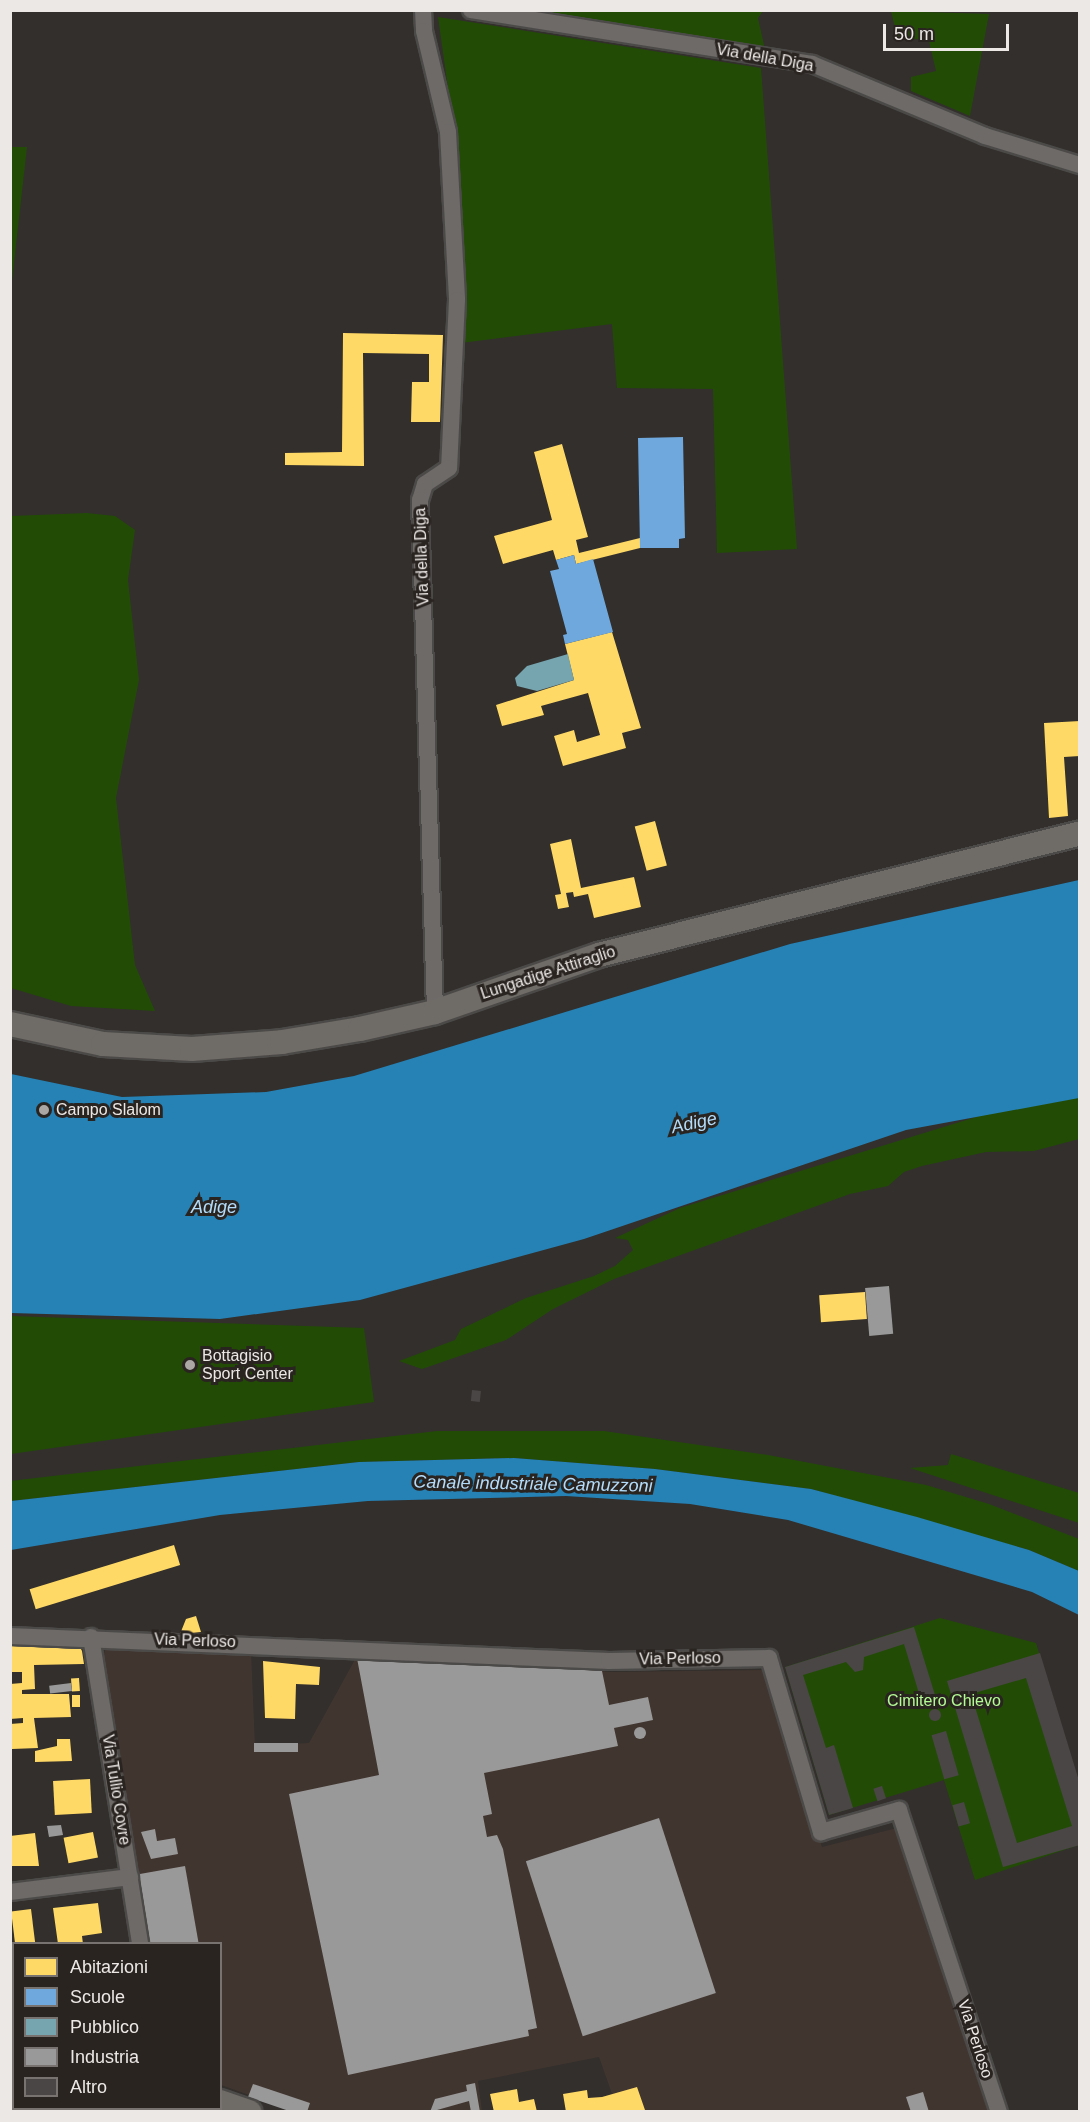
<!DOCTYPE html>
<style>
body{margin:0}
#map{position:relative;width:1090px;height:2122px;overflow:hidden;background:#322f2c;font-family:Helvetica,sans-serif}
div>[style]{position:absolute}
.built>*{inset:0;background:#41352f}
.green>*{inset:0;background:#224c06}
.water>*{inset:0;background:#2681b4}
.homes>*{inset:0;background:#ffd966;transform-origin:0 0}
.schools>*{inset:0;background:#6fa8dc}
.public>*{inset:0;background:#76a5af}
.industry>*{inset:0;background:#999;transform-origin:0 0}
.round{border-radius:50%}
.building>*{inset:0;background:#4a4646;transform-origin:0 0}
.roads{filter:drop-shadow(2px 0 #4c4a48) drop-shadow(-2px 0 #4c4a48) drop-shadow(0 2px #4c4a48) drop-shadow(0 -2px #4c4a48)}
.street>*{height:16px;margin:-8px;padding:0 8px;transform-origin:8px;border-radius:8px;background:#6d6a68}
.secondary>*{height:24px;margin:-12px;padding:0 12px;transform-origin:12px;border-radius:12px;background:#6f6b67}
.dots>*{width:16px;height:16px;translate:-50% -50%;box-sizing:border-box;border:3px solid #2a2421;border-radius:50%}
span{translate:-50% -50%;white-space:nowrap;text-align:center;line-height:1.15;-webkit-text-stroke:6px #2a2421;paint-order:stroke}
.street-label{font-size:16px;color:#ece8e6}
.poi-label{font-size:16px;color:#ece8e6}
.left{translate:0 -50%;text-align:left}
.park-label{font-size:16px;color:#b3fb94}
.water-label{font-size:18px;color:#b2dcfa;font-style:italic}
.frame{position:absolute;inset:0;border:12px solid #ece8e6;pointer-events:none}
.legend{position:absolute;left:12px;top:1942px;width:210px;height:168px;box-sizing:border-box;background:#2a2421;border:2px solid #787270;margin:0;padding:8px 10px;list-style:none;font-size:18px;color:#ece8e6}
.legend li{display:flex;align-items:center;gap:12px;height:30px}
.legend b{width:30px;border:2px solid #787270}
.scale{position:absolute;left:883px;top:24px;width:126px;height:27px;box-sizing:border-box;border:3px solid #ece8e6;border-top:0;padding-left:8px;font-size:18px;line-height:21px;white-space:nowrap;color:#ece8e6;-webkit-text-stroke:4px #2a2421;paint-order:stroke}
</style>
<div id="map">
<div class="built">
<i style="clip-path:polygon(119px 1643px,251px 1650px,255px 1746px,309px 1743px,358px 1654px,611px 1672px,767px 1670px,822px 1847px,897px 1828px,992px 2111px,618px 2111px,599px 2057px,478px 2081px,482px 2111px,294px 2111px,221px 2085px,220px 1944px,150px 1943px,101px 1664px,105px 1650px)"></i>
</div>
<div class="green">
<i style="clip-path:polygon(504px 11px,763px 11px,758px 18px,766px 54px)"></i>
<i style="clip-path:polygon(891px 11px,989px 14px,970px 116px,911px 91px,911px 77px,936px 71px,929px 41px,897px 36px)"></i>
<i style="clip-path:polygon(438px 17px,761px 68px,797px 549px,717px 553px,713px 389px,617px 388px,612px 324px,453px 344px,456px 144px)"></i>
<i style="clip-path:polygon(11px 147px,27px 147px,11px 290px,10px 290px)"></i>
<i style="clip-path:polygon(87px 513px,115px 516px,135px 530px,128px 580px,139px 680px,116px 798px,135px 965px,155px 1011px,71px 1006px,11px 988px,11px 516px)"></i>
<i style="clip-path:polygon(1079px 1092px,1079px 1139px,1034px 1151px,986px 1152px,922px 1166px,904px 1172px,888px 1186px,850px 1194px,614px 1279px,553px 1309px,506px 1340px,422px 1369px,399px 1361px,455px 1340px,461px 1329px,526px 1298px,594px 1276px,615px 1266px,633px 1250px,628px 1240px,615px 1238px,680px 1208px,999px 1110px)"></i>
<i style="clip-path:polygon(11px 1316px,364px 1328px,374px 1402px,11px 1454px)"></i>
<i style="clip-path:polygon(437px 1431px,604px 1431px,768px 1455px,926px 1485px,989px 1504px,1079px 1539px,1079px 1571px,1029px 1550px,811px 1489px,655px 1469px,514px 1458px,359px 1462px,11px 1501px,10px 1481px)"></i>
<i style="clip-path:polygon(951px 1454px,1079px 1493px,1079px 1523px,910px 1468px,948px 1465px)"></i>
<i style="clip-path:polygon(940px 1618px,1036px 1643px,1079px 1784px,1079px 1845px,975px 1880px,944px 1780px,829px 1815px,785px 1667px)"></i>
</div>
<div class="water">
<i style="clip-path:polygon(1079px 880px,1079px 1098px,906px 1130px,584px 1239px,360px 1300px,220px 1319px,11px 1313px,11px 1074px,122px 1097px,266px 1092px,354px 1076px,790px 944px)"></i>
<i style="clip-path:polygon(514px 1458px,655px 1469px,811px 1489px,917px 1517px,1029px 1550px,1079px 1571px,1079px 1615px,1032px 1592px,788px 1520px,690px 1504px,566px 1496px,368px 1501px,220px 1515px,11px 1550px,11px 1501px,359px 1462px)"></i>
</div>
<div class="homes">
<i style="clip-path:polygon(343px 333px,443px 335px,440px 422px,411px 422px,412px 382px,429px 382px,429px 354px,363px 353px,364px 466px,285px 465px,285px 453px,342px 452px)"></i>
<i style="clip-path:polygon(562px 444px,588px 537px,576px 540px,579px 553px,640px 538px,640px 548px,576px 564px,574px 555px,556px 560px,553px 550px,503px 564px,494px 536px,552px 520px,534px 452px)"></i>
<i style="clip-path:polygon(612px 632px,641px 728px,622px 733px,626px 748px,563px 766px,554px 736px,574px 730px,577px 742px,600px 735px,588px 693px,541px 706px,544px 715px,502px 726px,496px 705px,574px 680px,565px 644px)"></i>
<i style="clip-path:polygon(1080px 721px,1080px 756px,1064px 757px,1068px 816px,1049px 818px,1044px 723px)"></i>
<i style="left:655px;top:821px;width:46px;height:21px;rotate:75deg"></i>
<i style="clip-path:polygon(571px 839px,581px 888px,634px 877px,641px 907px,594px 918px,588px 894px,574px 897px,573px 892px,566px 893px,569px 907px,558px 909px,555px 895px,561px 894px,550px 844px)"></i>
<i style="left:865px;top:1292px;width:27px;height:46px;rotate:86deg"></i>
<i style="left:174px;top:1545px;width:21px;height:151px;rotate:73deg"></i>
<i style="clip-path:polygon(196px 1616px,201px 1632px,180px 1634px,186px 1619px)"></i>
<i style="clip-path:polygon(10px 1643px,79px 1645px,82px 1651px,84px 1664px,34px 1665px,35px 1689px,22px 1690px,22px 1694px,69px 1694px,71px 1717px,34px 1718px,38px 1748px,12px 1749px,10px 1724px,23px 1723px,23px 1718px,10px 1719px,10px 1684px,22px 1683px,22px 1672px,10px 1672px)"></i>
<i style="clip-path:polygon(263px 1661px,320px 1667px,319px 1685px,296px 1684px,295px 1719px,265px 1718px)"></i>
<i style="left:79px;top:1678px;width:13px;height:8px;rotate:86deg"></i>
<i style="left:72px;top:1695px;width:8px;height:12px"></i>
<i style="clip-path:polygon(57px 1739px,70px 1739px,72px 1761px,35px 1762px,35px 1751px,57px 1746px)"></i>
<i style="left:90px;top:1779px;width:34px;height:37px;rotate:87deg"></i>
<i style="left:93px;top:1832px;width:26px;height:30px;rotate:79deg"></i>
<i style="clip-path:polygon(35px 1833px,39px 1866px,10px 1866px,10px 1836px)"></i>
<i style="clip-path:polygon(98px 1903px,102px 1933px,82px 1936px,83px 1944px,58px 1944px,53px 1908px)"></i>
<i style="left:31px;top:1909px;width:34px;height:20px;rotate:83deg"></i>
<i style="clip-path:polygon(637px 2087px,645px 2110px,566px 2112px,563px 2094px,587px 2090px,588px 2098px,602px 2097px)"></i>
<i style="clip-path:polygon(517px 2089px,519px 2102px,534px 2099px,537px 2112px,494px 2112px,490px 2094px)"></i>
</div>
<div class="schools">
<i style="clip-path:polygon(683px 437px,685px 538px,679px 539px,679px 548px,640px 548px,638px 438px)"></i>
<i style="clip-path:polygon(574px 555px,576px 564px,593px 559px,613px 632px,565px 644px,563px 635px,567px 634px,550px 571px,559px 569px,556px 560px)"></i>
</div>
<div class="public">
<i style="clip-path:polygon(568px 654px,574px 680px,537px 691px,517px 686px,515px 678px,527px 666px)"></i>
</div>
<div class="industry">
<i style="left:889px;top:1286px;width:48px;height:24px;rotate:85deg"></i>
<i style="clip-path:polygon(356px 1653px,602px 1671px,609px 1705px,648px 1697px,653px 1720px,614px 1728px,618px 1746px,484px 1773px,492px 1814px,483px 1816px,487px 1837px,497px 1835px,503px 1849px,537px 2028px,528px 2030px,529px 2036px,348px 2075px,289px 1794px,379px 1775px)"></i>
<i style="left:71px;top:1683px;width:8px;height:22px;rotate:83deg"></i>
<i class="round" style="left:634px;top:1727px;width:12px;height:12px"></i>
<i style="left:298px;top:1743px;width:9px;height:44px;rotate:90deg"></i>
<i style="left:659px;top:1818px;width:184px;height:140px;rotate:72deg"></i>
<i style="clip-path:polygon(61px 1825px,63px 1835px,49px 1837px,47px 1826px)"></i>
<i style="clip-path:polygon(155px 1829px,157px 1841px,175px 1838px,178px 1854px,151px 1859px,141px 1832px)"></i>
<i style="left:185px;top:1866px;width:79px;height:53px;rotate:80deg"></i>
<i style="clip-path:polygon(475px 2083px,480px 2112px,471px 2112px,469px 2101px,430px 2112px,435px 2099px,467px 2091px,466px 2085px)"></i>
<i style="clip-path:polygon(253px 2084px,310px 2103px,307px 2112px,292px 2112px,248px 2097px)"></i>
<i style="clip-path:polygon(923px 2092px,929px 2112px,911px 2112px,906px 2097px)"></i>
</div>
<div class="building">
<i style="left:472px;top:1390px;width:9px;height:11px;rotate:6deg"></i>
<i style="clip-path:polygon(914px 1627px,935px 1695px,921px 1700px,904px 1644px,864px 1657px,863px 1670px,855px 1672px,846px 1662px,803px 1675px,826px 1748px,834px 1745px,853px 1808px,829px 1815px,785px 1667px)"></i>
<i style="clip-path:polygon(evenodd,1040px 1653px,1080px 1784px,1080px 1845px,1003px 1867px,947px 1681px,1040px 1653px,1026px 1678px,1072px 1826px,1017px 1843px,971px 1694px,1026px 1678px)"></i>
<i class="round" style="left:929px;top:1709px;width:12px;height:12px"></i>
<i style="left:946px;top:1731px;width:46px;height:15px;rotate:74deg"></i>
<i style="left:882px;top:1786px;width:13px;height:9px;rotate:72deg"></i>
<i style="left:964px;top:1802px;width:22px;height:12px;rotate:74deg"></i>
</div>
<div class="roads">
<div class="street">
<i style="left:423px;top:10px;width:21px;rotate:87deg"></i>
<i style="left:424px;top:31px;width:104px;rotate:76.6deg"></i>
<i style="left:448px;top:132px;width:168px;rotate:86.9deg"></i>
<i style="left:457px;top:300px;width:168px;rotate:92.7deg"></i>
<i style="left:449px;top:468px;width:29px;rotate:146deg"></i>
<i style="left:425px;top:484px;width:17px;rotate:107deg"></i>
<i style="left:420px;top:500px;width:512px;rotate:88.32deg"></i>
<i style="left:471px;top:10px;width:345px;rotate:9deg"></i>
<i style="left:812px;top:64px;width:187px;rotate:22.6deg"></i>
<i style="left:985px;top:136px;width:99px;rotate:17deg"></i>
<i style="left:10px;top:1636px;width:600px;rotate:2.39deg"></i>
<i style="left:609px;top:1661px;width:160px;rotate:-1.1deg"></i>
<i style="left:769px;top:1658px;width:182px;rotate:73.4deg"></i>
<i style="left:821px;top:1832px;width:81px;rotate:-15.8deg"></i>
<i style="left:899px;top:1810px;width:318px;rotate:71.7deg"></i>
<i style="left:91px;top:1637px;width:311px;rotate:80.9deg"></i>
<i style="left:10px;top:1892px;width:121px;rotate:-7.1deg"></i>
</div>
<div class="secondary">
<i style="left:10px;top:1024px;width:95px;rotate:12.1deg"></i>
<i style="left:103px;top:1044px;width:89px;rotate:3.2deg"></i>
<i style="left:192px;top:1049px;width:90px;rotate:-4.4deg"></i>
<i style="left:282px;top:1042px;width:79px;rotate:-9.5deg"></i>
<i style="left:360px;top:1029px;width:77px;rotate:-12.8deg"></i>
<i style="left:435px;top:1012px;width:174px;rotate:-19.2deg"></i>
<i style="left:599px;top:955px;width:496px;rotate:-14.2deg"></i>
<i style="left:10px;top:2054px;width:4px;rotate:14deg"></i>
<i style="left:220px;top:2102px;width:31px;rotate:19deg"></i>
</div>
</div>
<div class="dots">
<i style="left:44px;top:1110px;background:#aba7a5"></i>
<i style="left:190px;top:1365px;background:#aba7a5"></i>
</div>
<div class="street-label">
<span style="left:765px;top:58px;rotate:10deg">Via della Diga</span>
<span style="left:422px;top:557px;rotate:-92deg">Via della Diga</span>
<span style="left:548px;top:973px;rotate:-18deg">Lungadige Attiraglio</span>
<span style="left:195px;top:1641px;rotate:2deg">Via Perloso</span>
<span style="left:680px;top:1659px;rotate:-1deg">Via Perloso</span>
<span style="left:116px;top:1790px;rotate:81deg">Via Tullio Covre</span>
<span style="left:975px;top:2039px;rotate:72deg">Via Perloso</span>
</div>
<div class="poi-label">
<span class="left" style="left:56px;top:1110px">Campo Slalom</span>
<span class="left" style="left:202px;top:1365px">Bottagisio<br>Sport Center</span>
</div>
<div class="park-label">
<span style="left:944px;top:1701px">Cimitero Chievo</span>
</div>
<div class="water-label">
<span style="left:694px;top:1123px;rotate:-12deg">Adige</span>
<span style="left:214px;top:1207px">Adige</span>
<span style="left:533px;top:1484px;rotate:1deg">Canale industriale Camuzzoni</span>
</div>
<div class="frame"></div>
<ul class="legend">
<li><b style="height:16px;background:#ffd966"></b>Abitazioni</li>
<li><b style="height:16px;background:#6fa8dc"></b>Scuole</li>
<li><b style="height:16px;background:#76a5af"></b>Pubblico</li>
<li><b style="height:16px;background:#999"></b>Industria</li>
<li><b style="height:16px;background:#4a4646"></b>Altro</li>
</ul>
<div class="scale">50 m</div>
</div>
